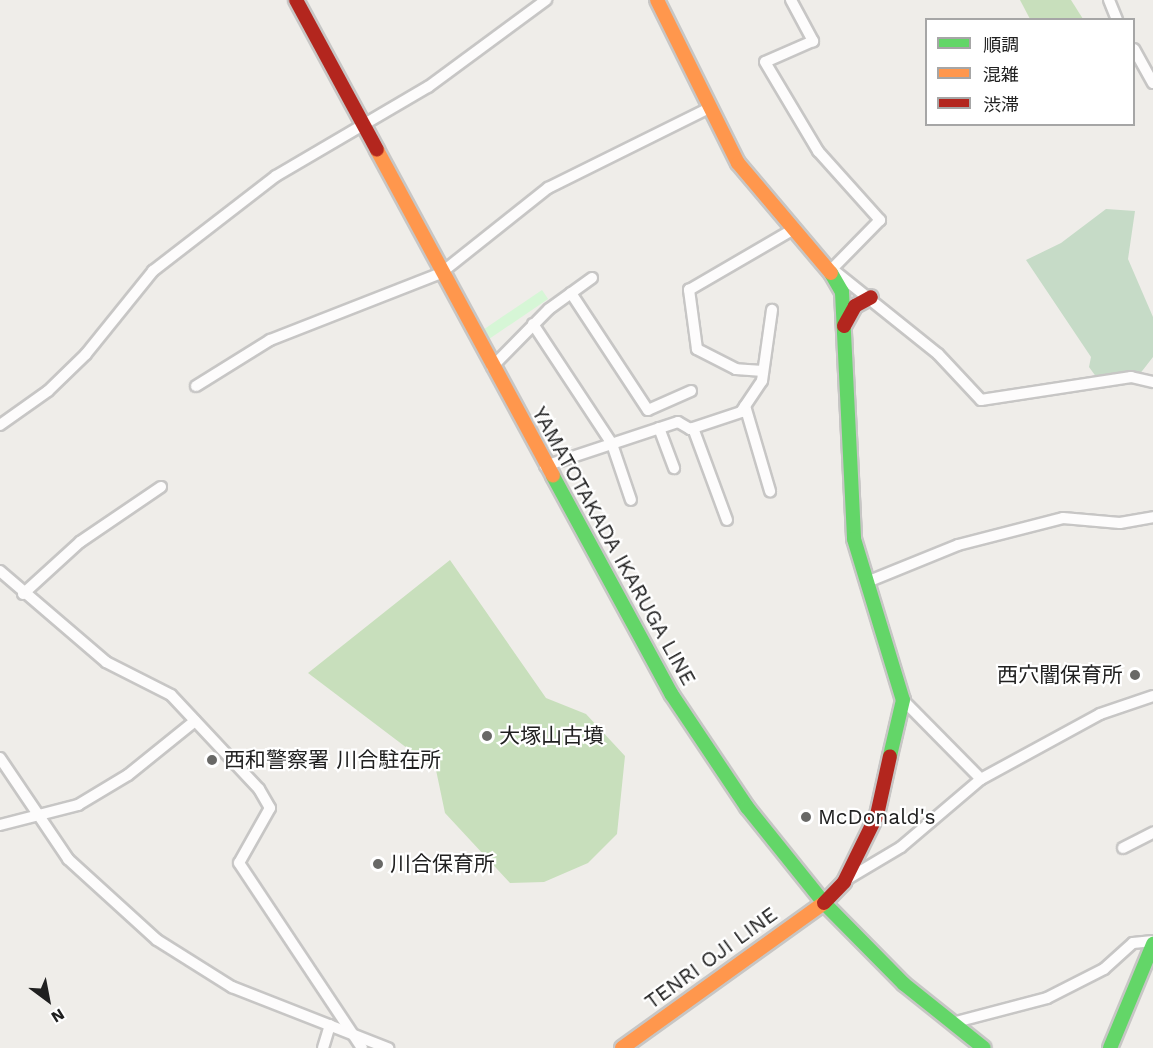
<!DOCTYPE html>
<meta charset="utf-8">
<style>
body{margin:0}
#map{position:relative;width:1153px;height:1048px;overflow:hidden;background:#efede9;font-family:"Work Sans","Noto Sans JP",sans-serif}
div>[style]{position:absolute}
.forest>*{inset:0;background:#c8dfbc}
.cemetery>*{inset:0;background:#c6dbc7}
.park>*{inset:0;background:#d6f6d6;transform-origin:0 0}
.roads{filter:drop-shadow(2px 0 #c7c6c5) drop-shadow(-2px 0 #c7c6c5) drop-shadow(0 2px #c7c6c5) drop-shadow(0 -2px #c7c6c5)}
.street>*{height:10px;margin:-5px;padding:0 5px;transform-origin:5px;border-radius:5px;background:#fdfcfc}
.fast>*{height:14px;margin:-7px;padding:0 7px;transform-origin:7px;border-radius:7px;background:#63d668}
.slow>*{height:14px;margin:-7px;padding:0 7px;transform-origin:7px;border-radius:7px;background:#ff974d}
.jam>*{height:14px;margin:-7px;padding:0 7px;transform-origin:7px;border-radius:7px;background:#b3261e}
.dots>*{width:16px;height:16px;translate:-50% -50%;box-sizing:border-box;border:3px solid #fff;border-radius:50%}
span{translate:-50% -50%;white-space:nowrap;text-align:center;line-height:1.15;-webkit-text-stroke:4.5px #fff;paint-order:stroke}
.street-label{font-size:21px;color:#202020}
.poi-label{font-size:21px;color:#202020}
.right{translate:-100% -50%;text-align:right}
.left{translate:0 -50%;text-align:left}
.legend{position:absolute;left:925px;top:18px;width:210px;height:108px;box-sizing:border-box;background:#fff;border:2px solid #a6a6a6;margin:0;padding:8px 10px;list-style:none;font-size:18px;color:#202020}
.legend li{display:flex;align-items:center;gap:12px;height:30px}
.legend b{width:30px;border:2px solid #a6a6a6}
.north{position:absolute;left:18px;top:970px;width:60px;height:60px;-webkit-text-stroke:4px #fff;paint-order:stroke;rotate:148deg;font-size:16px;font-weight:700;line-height:24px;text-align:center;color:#202020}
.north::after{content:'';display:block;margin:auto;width:21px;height:27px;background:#202020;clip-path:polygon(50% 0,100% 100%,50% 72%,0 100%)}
</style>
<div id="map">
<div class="forest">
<i style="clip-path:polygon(1020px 0,1071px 0,1083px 19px,1030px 19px)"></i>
<i style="clip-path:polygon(450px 560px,546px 698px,586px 714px,625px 756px,617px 834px,588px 863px,544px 882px,510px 883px,445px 813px,436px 770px,308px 673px)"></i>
</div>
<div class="cemetery">
<i style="clip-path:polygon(1106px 209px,1135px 211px,1128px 259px,1153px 317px,1153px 357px,1139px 375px,1097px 378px,1089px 367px,1091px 357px,1026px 260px,1061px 243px)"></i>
</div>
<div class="park">
<i style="left:542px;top:290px;width:11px;height:74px;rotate:56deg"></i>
</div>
<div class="roads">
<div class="street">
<i style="left:791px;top:0;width:47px;rotate:61.8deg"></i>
<i style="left:813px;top:41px;width:52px;rotate:156.4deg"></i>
<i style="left:765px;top:62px;width:104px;rotate:59.2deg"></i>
<i style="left:818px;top:151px;width:93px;rotate:48.1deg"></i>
<i style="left:880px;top:220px;width:69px;rotate:134.4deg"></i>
<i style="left:832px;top:269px;width:136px;rotate:38.7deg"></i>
<i style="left:938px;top:354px;width:63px;rotate:46.9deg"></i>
<i style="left:981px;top:400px;width:152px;rotate:-8.7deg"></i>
<i style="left:1131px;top:377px;width:23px;rotate:13deg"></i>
<i style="left:1109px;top:0;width:22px;rotate:68deg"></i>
<i style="left:1134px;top:49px;width:39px;rotate:61deg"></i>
<i style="left:571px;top:293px;width:140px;rotate:56.7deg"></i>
<i style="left:648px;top:410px;width:47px;rotate:-23.8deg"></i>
<i style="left:533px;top:324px;width:144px;rotate:56.6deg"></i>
<i style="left:612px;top:444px;width:59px;rotate:71.3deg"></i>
<i style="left:492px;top:367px;width:81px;rotate:-45.5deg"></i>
<i style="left:549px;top:309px;width:53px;rotate:-35.8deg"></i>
<i style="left:763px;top:371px;width:27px;rotate:-176deg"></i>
<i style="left:736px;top:369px;width:44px;rotate:-152.9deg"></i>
<i style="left:697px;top:349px;width:60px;rotate:-97.7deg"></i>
<i style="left:689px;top:290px;width:121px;rotate:-30.2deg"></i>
<i style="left:196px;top:386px;width:87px;rotate:-31.9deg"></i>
<i style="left:270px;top:340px;width:184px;rotate:-21.4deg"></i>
<i style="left:441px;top:273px;width:137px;rotate:-38.5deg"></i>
<i style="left:548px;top:188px;width:178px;rotate:-26.4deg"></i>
<i style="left:745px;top:406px;width:89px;rotate:73.6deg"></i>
<i style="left:0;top:425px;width:59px;rotate:-35.3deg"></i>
<i style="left:48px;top:391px;width:53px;rotate:-44.2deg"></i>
<i style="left:86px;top:354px;width:107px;rotate:-51.1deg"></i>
<i style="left:153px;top:271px;width:155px;rotate:-37.7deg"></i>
<i style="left:276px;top:176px;width:176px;rotate:-30.4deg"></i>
<i style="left:428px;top:87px;width:147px;rotate:-36.4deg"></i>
<i style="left:659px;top:428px;width:43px;rotate:69.4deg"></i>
<i style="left:693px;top:428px;width:98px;rotate:69.7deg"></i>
<i style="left:545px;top:466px;width:140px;rotate:-18.3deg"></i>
<i style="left:678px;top:422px;width:14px;rotate:30deg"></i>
<i style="left:690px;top:429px;width:54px;rotate:-18.4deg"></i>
<i style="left:741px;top:412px;width:37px;rotate:-56deg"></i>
<i style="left:762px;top:381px;width:72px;rotate:-82deg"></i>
<i style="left:0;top:571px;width:140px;rotate:40.6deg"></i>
<i style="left:106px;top:662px;width:73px;rotate:26.9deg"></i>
<i style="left:171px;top:695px;width:129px;rotate:46.9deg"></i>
<i style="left:259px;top:789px;width:22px;rotate:60deg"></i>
<i style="left:270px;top:808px;width:63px;rotate:119.4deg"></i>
<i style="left:239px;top:863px;width:222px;rotate:56.4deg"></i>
<i style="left:867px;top:582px;width:98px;rotate:-22.1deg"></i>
<i style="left:958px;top:545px;width:108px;rotate:-14.4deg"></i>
<i style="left:1063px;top:518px;width:57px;rotate:5deg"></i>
<i style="left:1120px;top:523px;width:34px;rotate:-10deg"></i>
<i style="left:23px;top:594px;width:77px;rotate:-42.4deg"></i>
<i style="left:80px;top:542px;width:98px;rotate:-34.2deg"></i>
<i style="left:903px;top:700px;width:111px;rotate:45.4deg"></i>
<i style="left:0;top:758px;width:122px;rotate:56deg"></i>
<i style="left:68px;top:859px;width:120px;rotate:42.3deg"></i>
<i style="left:157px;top:940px;width:89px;rotate:32.1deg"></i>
<i style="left:232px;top:987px;width:168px;rotate:21.4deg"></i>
<i style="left:0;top:825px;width:81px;rotate:-14.4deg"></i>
<i style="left:78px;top:805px;width:58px;rotate:-31deg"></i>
<i style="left:128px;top:775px;width:86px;rotate:-38.9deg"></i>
<i style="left:1123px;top:848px;width:34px;rotate:-27deg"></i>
<i style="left:844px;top:881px;width:66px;rotate:-30.8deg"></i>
<i style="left:901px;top:847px;width:105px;rotate:-40.4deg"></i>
<i style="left:981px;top:779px;width:136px;rotate:-28.6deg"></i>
<i style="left:1100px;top:714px;width:56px;rotate:-18.8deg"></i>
<i style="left:952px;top:1023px;width:98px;rotate:-14.7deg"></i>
<i style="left:1047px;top:998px;width:64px;rotate:-27deg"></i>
<i style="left:1104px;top:969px;width:39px;rotate:-42deg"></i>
<i style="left:1133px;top:943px;width:20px;rotate:-6deg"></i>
<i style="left:323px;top:1048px;width:24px;rotate:-73deg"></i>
</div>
<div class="fast">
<i style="left:831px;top:273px;width:22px;rotate:60deg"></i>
<i style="left:842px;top:292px;width:247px;rotate:87.2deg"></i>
<i style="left:854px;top:539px;width:168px;rotate:73.1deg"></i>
<i style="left:903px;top:700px;width:57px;rotate:103.1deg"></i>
<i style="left:553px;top:476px;width:249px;rotate:61.5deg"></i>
<i style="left:672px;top:695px;width:135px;rotate:56.2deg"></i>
<i style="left:747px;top:807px;width:123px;rotate:51.3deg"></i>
<i style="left:824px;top:903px;width:114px;rotate:45.4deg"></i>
<i style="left:904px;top:984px;width:102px;rotate:38.7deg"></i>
<i style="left:1110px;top:1048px;width:113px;rotate:-67.5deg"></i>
</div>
<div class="slow">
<i style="left:657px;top:0;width:182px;rotate:63.6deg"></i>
<i style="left:738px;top:163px;width:144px;rotate:49.8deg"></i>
<i style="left:377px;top:150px;width:370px;rotate:61.6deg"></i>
<i style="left:622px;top:1048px;width:249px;rotate:-35.7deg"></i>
</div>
<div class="jam">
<i style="left:296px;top:0;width:170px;rotate:61.6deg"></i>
<i style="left:844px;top:326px;width:23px;rotate:-61deg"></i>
<i style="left:855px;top:306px;width:18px;rotate:-29deg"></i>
<i style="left:824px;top:903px;width:29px;rotate:-46deg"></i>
<i style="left:844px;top:882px;width:75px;rotate:-63.8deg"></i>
<i style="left:877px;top:815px;width:60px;rotate:-77.6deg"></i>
</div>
</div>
<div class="dots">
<i style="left:1135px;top:675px;background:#686866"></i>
<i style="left:487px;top:736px;background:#686866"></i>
<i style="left:212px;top:760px;background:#686866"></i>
<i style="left:806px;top:817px;background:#686866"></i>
<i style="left:378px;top:864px;background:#686866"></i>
</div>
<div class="street-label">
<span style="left:614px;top:546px;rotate:61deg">YAMATOTAKADA IKARUGA LINE</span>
<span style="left:711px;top:958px;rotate:-36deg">TENRI OJI LINE</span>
</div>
<div class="poi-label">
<span class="right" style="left:1123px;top:675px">西穴闇保育所</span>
<span class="left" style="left:499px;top:736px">大塚山古墳</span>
<span class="left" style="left:224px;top:760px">西和警察署 川合駐在所</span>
<span class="left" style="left:818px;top:817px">McDonald's</span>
<span class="left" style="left:390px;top:864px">川合保育所</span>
</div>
<ul class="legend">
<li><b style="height:8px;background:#63d668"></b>順調</li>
<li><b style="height:8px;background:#ff974d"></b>混雑</li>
<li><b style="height:8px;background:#b3261e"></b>渋滞</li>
</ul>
<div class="north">N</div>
</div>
